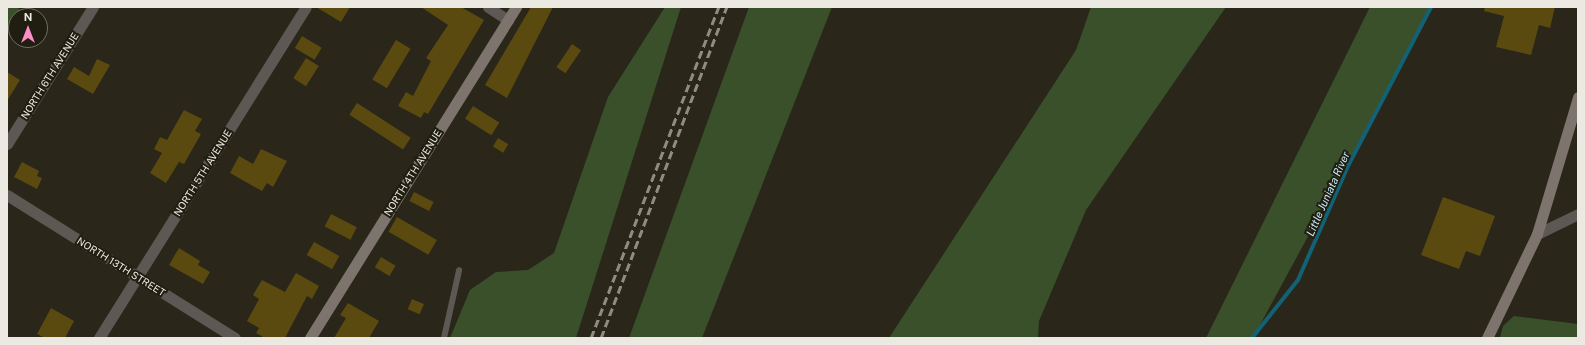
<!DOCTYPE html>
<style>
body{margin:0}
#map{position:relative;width:1585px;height:345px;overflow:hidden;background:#2a261a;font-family:"Public Sans",sans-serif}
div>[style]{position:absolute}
.green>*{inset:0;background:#39502a}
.stream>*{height:4px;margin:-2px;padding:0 2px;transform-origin:2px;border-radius:2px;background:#136175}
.building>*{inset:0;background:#5a4a10;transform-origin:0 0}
.service>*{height:5.5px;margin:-2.75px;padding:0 2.75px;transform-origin:2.75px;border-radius:2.75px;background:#5d5854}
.minor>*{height:11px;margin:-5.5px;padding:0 5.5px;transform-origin:5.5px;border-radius:5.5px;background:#5d5854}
.tertiary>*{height:11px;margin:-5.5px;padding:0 5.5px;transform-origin:5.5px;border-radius:5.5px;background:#5d5854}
.secondary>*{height:11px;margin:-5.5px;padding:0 5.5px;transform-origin:5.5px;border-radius:5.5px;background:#7c746d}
.rail>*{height:3px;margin-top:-1.5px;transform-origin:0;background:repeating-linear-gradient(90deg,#8f8c82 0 8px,transparent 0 12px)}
span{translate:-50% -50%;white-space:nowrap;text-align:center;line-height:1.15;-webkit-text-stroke:4px #201d11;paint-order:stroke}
.street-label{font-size:10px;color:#ebe9e1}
.water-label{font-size:11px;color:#c5ebf7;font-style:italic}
.frame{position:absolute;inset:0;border:8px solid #ebe9e1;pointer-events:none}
.north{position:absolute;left:8px;top:8px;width:40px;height:40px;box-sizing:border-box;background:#201d11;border:1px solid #716f64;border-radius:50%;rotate:0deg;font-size:11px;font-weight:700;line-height:16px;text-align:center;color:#ebe9e1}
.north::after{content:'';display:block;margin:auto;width:14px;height:18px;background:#fb8fc5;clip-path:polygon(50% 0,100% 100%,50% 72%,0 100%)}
</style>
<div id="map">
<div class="green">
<i style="clip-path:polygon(7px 7px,16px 7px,31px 16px,16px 16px,16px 34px,7px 28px)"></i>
<i style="clip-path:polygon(665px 7px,681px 7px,576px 338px,450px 338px,470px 290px,496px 272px,528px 270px,554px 253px,608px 97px)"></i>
<i style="clip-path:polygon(749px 7px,832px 7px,702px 338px,629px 338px)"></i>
<i style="clip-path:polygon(1091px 7px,1226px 7px,1086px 210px,1039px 321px,1038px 338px,889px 338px,1076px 50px)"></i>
<i style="clip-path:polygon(1370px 7px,1432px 7px,1253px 338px,1206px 338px)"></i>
<i style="clip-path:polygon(1514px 316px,1578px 324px,1578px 338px,1500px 338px,1503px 326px)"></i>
</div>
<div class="stream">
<i style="left:1252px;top:338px;width:74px;rotate:-51.6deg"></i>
<i style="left:1298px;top:280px;width:124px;rotate:-66.3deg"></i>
<i style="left:1348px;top:166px;width:179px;rotate:-62.4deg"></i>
</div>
<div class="building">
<i style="clip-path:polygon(316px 7px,350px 7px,341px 22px)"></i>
<i style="clip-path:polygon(421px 7px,461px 7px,484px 20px,428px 114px,424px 112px,421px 118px,398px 106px,406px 92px,413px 96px,431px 61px,426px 58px,448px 25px)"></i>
<i style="clip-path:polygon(531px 7px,553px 7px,507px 98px,485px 85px)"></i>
<i style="clip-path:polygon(1485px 7px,1555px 7px,1550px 28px,1539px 25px,1531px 55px,1496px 47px,1504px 16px,1484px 11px)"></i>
<i style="left:302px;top:36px;width:23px;height:14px;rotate:31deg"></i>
<i style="left:396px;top:40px;width:17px;height:46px;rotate:31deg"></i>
<i style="left:572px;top:44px;width:11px;height:28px;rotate:34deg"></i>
<i style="left:306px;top:58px;width:15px;height:24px;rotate:32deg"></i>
<i style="clip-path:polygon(97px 59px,110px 65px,93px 94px,67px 79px,74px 67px,89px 76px)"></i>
<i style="clip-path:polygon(7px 72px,20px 80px,7px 101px)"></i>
<i style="left:357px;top:103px;width:64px;height:14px;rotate:33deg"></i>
<i style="left:473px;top:106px;width:31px;height:15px;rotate:32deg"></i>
<i style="clip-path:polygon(184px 110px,202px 119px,195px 131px,201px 134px,184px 164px,179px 162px,166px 183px,150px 173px,162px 153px,154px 149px,160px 137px,167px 140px)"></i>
<i style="left:498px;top:138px;width:12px;height:10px;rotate:31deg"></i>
<i style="clip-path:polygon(261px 149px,287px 161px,273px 187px,267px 183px,262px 191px,230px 173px,239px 156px,253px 164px)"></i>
<i style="clip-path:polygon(22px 162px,39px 171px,37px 176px,42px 178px,37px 189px,14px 177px)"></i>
<i style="left:414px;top:192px;width:22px;height:10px;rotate:27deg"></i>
<i style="clip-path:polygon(1443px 197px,1495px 216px,1480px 256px,1466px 251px,1459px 269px,1421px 255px)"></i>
<i style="left:331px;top:214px;width:29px;height:14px;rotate:27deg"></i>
<i style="left:397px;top:217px;width:46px;height:17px;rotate:30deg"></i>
<i style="left:314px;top:242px;width:29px;height:15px;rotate:29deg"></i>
<i style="clip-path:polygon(179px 248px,200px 261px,198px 265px,210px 272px,203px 284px,169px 265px)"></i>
<i style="left:381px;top:257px;width:17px;height:12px;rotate:31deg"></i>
<i style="clip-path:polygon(296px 273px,319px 286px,312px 299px,307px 296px,285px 338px,265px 338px,256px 333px,259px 328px,247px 321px,259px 299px,253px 295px,262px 280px,285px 292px)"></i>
<i style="left:412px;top:299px;width:13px;height:11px;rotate:23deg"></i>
<i style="clip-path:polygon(348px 303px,379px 321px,369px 338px,334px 338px,346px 318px,340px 315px)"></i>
<i style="clip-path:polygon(51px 308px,74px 321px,65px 338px,45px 338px,37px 334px)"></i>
</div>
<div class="service">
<i style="left:444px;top:338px;width:69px;rotate:-77.4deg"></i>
</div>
<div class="minor">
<i style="left:488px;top:7px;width:24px;rotate:33deg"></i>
<i style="left:7px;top:144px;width:162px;rotate:-57.9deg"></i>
<i style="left:7px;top:195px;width:269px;rotate:32.1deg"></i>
<i style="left:99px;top:338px;width:390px;rotate:-58deg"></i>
</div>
<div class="tertiary">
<i style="left:1537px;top:234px;width:46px;rotate:-26deg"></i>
</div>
<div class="secondary">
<i style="left:310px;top:338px;width:390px;rotate:-58.1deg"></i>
<i style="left:1487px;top:338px;width:115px;rotate:-64.3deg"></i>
<i style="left:1537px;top:234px;width:143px;rotate:-73.3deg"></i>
</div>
<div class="rail">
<i style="left:591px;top:338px;width:355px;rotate:-68.9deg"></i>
<i style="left:601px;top:338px;width:354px;rotate:-69.2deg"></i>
</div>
<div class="street-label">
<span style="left:50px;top:76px;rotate:-58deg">NORTH 6TH AVENUE</span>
<span style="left:203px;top:173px;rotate:-58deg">NORTH 5TH AVENUE</span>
<span style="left:413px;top:173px;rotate:-58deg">NORTH 4TH AVENUE</span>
<span style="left:121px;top:267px;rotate:32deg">NORTH 13TH STREET</span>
</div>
<div class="water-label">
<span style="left:1328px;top:194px;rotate:-66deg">Little Juniata River</span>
</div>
<div class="frame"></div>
<div class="north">N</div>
</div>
